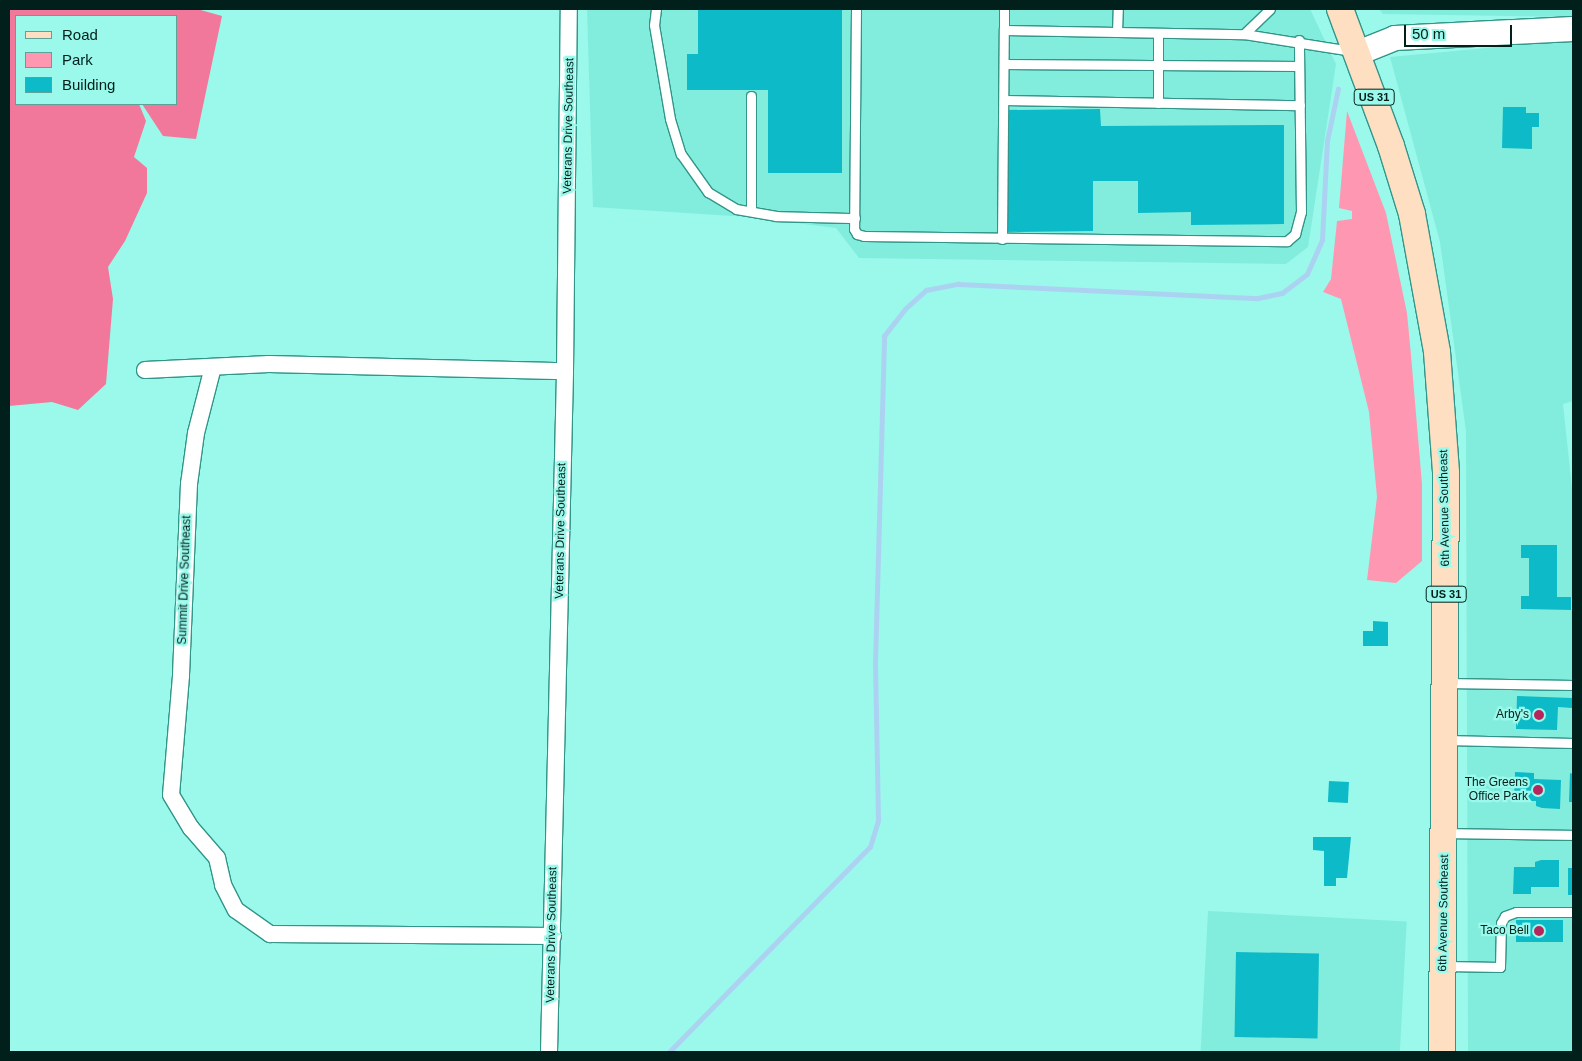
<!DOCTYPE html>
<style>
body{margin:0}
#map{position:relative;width:1582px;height:1061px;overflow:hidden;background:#9af9eb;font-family:Helvetica,sans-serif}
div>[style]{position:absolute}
.built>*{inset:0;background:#82eddd;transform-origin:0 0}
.green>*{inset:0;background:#fe98b2}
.forest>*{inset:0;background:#f1789a}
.stream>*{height:4.5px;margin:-2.25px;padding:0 2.25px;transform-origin:2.25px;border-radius:2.25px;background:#acd2f2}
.building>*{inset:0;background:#0dbbc8;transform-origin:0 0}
.roads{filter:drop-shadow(1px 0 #319589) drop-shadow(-1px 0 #319589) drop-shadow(0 1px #319589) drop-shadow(0 -1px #319589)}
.lane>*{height:9px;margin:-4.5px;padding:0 4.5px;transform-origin:4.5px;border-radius:4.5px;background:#fff}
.street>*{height:16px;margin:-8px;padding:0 8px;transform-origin:8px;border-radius:8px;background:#fff}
.secondary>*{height:24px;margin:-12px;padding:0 12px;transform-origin:12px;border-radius:12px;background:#fff}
.primary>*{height:26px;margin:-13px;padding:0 13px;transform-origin:13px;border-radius:13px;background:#fedfc2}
.dots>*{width:14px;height:14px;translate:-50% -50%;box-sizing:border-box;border:2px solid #9af9eb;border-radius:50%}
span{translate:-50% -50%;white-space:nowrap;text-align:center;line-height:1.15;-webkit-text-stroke:4.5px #9af9eb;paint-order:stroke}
.shield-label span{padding:1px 4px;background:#9af9eb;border:1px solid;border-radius:4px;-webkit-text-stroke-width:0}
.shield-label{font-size:11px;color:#011f1b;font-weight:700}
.street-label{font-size:12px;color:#011f1b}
.poi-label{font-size:12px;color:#011f1b}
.right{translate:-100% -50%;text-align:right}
.frame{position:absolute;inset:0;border:10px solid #011f1b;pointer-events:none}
.legend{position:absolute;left:15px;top:15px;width:162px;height:90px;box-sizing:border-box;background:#9af9eb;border:1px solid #5da298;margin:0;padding:6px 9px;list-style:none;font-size:15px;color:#011f1b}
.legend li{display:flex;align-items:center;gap:10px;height:25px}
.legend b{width:25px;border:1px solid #5da298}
.scale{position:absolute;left:1404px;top:25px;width:108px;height:22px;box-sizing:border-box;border:2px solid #011f1b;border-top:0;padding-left:6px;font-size:15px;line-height:18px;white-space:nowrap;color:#011f1b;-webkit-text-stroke:4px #9af9eb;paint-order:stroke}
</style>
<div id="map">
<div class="built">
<i style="clip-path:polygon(587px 9px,1310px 9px,1336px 64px,1308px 247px,1286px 264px,859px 258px,836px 228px,748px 217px,593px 207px)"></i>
<i style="clip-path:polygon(1379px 9px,1573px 9px,1573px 17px,1383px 14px)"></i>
<i style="clip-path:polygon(1573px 40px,1573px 401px,1563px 404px,1573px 498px,1573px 1052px,1468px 1052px,1466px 431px,1440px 242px,1390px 57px)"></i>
<i style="left:1208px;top:911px;width:199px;height:141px;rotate:3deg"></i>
</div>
<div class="green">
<i style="clip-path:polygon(1347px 111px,1386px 213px,1407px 313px,1411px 355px,1422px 484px,1422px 561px,1396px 583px,1367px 580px,1377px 497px,1369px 412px,1341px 299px,1323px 292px,1331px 279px,1337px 221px,1352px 219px,1352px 211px,1339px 208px)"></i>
</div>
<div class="forest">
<i style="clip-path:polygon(9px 9px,197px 9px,222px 16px,196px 139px,163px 136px,142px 104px,176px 104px,176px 16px,16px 16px,16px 104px,139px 104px,146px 121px,134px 157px,147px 168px,147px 193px,125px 241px,108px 267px,113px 299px,106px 384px,78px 410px,52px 402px,9px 406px)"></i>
</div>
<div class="stream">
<i style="left:669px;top:1052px;width:287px;rotate:-45.6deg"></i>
<i style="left:870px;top:847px;width:28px;rotate:-73deg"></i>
<i style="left:878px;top:820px;width:157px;rotate:-91.1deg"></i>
<i style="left:875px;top:663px;width:327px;rotate:-88.4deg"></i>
<i style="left:884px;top:336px;width:34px;rotate:-52deg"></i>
<i style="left:905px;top:309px;width:28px;rotate:-42deg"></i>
<i style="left:926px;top:290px;width:33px;rotate:-11deg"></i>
<i style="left:958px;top:284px;width:300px;rotate:2.7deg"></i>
<i style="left:1258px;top:298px;width:25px;rotate:-12deg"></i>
<i style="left:1282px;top:293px;width:31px;rotate:-37deg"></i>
<i style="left:1307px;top:274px;width:37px;rotate:-66deg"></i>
<i style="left:1322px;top:240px;width:99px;rotate:-87.1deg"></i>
<i style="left:1327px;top:141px;width:53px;rotate:-78.1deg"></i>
</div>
<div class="building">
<i style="clip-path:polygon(698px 9px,842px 9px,842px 173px,768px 173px,768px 90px,687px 90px,687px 54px,698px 54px)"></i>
<i style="clip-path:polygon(1503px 107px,1526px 107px,1526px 113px,1539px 113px,1539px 127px,1532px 127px,1532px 149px,1502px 148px)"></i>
<i style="clip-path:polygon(1100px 109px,1101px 126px,1284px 125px,1284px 224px,1191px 225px,1191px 212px,1138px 213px,1138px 181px,1093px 181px,1093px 231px,1006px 232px,1006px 110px)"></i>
<i style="clip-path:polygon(1521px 545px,1557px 545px,1557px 597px,1571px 597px,1571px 610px,1521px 609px,1521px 596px,1529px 596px,1529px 558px,1521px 558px)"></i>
<i style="clip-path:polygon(1373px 621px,1388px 622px,1388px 646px,1363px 646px,1363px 631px,1373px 631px)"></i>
<i style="clip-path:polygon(1517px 696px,1572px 698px,1572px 708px,1558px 707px,1557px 730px,1516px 729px)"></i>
<i style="clip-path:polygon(1515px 772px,1534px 773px,1534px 779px,1561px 780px,1560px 809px,1542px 808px,1536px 806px,1536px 801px,1514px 801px)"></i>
<i style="clip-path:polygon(1570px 773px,1573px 774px,1573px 802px,1569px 802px)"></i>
<i style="left:1329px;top:781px;width:20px;height:21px;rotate:3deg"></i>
<i style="clip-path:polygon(1313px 837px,1351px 837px,1347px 878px,1336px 878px,1336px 886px,1324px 886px,1324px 851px,1313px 850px)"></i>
<i style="clip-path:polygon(1541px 860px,1559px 860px,1559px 887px,1531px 887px,1531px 894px,1513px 894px,1514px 867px,1535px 867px,1535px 862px)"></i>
<i style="left:1568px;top:868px;width:5px;height:27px"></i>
<i style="left:1516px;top:920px;width:47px;height:22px"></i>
<i style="left:1236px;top:952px;width:83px;height:85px;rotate:1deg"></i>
</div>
<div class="roads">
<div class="lane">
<i style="left:656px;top:9px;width:16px;rotate:97deg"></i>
<i style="left:654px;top:25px;width:95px;rotate:80.3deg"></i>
<i style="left:670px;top:119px;width:37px;rotate:73deg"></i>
<i style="left:681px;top:154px;width:47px;rotate:54.6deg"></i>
<i style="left:708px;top:192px;width:33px;rotate:31deg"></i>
<i style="left:736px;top:209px;width:41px;rotate:9.9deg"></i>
<i style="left:776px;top:216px;width:79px;rotate:1.5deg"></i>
<i style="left:856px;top:9px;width:220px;rotate:90.5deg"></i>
<i style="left:854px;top:229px;width:6px;rotate:59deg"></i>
<i style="left:857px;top:234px;width:7px;rotate:16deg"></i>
<i style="left:864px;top:236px;width:423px;rotate:0.7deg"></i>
<i style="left:1287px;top:241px;width:11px;rotate:-41deg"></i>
<i style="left:1295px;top:234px;width:23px;rotate:-75deg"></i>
<i style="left:1301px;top:212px;width:172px;rotate:-90.7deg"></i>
<i style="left:1004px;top:9px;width:21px;rotate:90deg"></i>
<i style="left:1004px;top:30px;width:240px;rotate:1deg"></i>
<i style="left:1244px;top:34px;width:108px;rotate:9deg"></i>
<i style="left:1117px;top:32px;width:23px;rotate:-88deg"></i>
<i style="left:1158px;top:33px;width:70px;rotate:90deg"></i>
<i style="left:1244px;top:34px;width:36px;rotate:-44deg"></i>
<i style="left:1004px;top:64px;width:295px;rotate:0.4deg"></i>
<i style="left:751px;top:96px;width:115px;rotate:90deg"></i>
<i style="left:1004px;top:100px;width:296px;rotate:1deg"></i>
<i style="left:1002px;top:239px;width:209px;rotate:-89.5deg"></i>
<i style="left:1446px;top:683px;width:127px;rotate:0.9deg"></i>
<i style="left:1446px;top:740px;width:127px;rotate:1.4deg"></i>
<i style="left:1445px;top:833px;width:128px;rotate:0.9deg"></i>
<i style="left:1446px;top:966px;width:54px;rotate:1.1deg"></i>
<i style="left:1500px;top:967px;width:44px;rotate:-88.7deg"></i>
<i style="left:1501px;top:923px;width:8px;rotate:-60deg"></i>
<i style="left:1505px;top:916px;width:12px;rotate:-20deg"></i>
<i style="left:1516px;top:912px;width:57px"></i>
</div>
<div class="street">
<i style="left:213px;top:367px;width:68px;rotate:104.4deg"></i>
<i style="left:196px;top:433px;width:51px;rotate:97.8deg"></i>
<i style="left:189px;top:484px;width:192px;rotate:92.4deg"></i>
<i style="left:181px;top:676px;width:119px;rotate:94.8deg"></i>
<i style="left:171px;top:795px;width:39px;rotate:59deg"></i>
<i style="left:191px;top:828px;width:40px;rotate:49deg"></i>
<i style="left:217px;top:858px;width:28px;rotate:77deg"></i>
<i style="left:223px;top:885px;width:28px;rotate:63deg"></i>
<i style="left:236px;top:910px;width:42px;rotate:35.2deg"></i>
<i style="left:270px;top:934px;width:283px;rotate:0.4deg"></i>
<i style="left:145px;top:370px;width:124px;rotate:-2.8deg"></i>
<i style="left:269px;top:364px;width:296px;rotate:1.4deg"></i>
<i style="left:549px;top:1052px;width:681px;rotate:-88.65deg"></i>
<i style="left:565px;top:371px;width:362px;rotate:-89.4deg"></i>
</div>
<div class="secondary">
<i style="left:1358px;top:53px;width:40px;rotate:-22deg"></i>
<i style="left:1395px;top:38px;width:178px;rotate:-2.9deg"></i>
</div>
<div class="primary">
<i style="left:1340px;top:9px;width:146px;rotate:69.6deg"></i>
<i style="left:1391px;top:146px;width:71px;rotate:72.8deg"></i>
<i style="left:1412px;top:214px;width:140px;rotate:79.7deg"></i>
<i style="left:1437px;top:352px;width:121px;rotate:85.7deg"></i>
<i style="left:1446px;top:473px;width:579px;rotate:90.4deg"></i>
</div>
</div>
<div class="dots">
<i style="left:1539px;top:715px;background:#b5275c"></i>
<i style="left:1538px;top:790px;background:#b5275c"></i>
<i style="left:1539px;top:931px;background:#b5275c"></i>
</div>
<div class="shield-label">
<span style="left:1374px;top:97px">US 31</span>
<span style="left:1446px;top:594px">US 31</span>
</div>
<div class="street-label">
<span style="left:569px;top:126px;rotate:-89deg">Veterans Drive Southeast</span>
<span style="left:1445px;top:508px;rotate:-91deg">6th Avenue Southeast</span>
<span style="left:561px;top:531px;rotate:-89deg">Veterans Drive Southeast</span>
<span style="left:185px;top:580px;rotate:-88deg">Summit Drive Southeast</span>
<span style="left:1444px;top:913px;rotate:-89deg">6th Avenue Southeast</span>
<span style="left:552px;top:935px;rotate:-89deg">Veterans Drive Southeast</span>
</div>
<div class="poi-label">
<span class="right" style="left:1529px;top:715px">Arby's</span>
<span class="right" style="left:1528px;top:790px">The Greens<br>Office Park</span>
<span class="right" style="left:1529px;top:931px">Taco Bell</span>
</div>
<div class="frame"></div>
<ul class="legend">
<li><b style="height:6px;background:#fedfc2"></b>Road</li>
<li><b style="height:14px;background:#fe98b2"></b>Park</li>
<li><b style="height:14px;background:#0dbbc8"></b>Building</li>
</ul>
<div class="scale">50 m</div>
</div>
